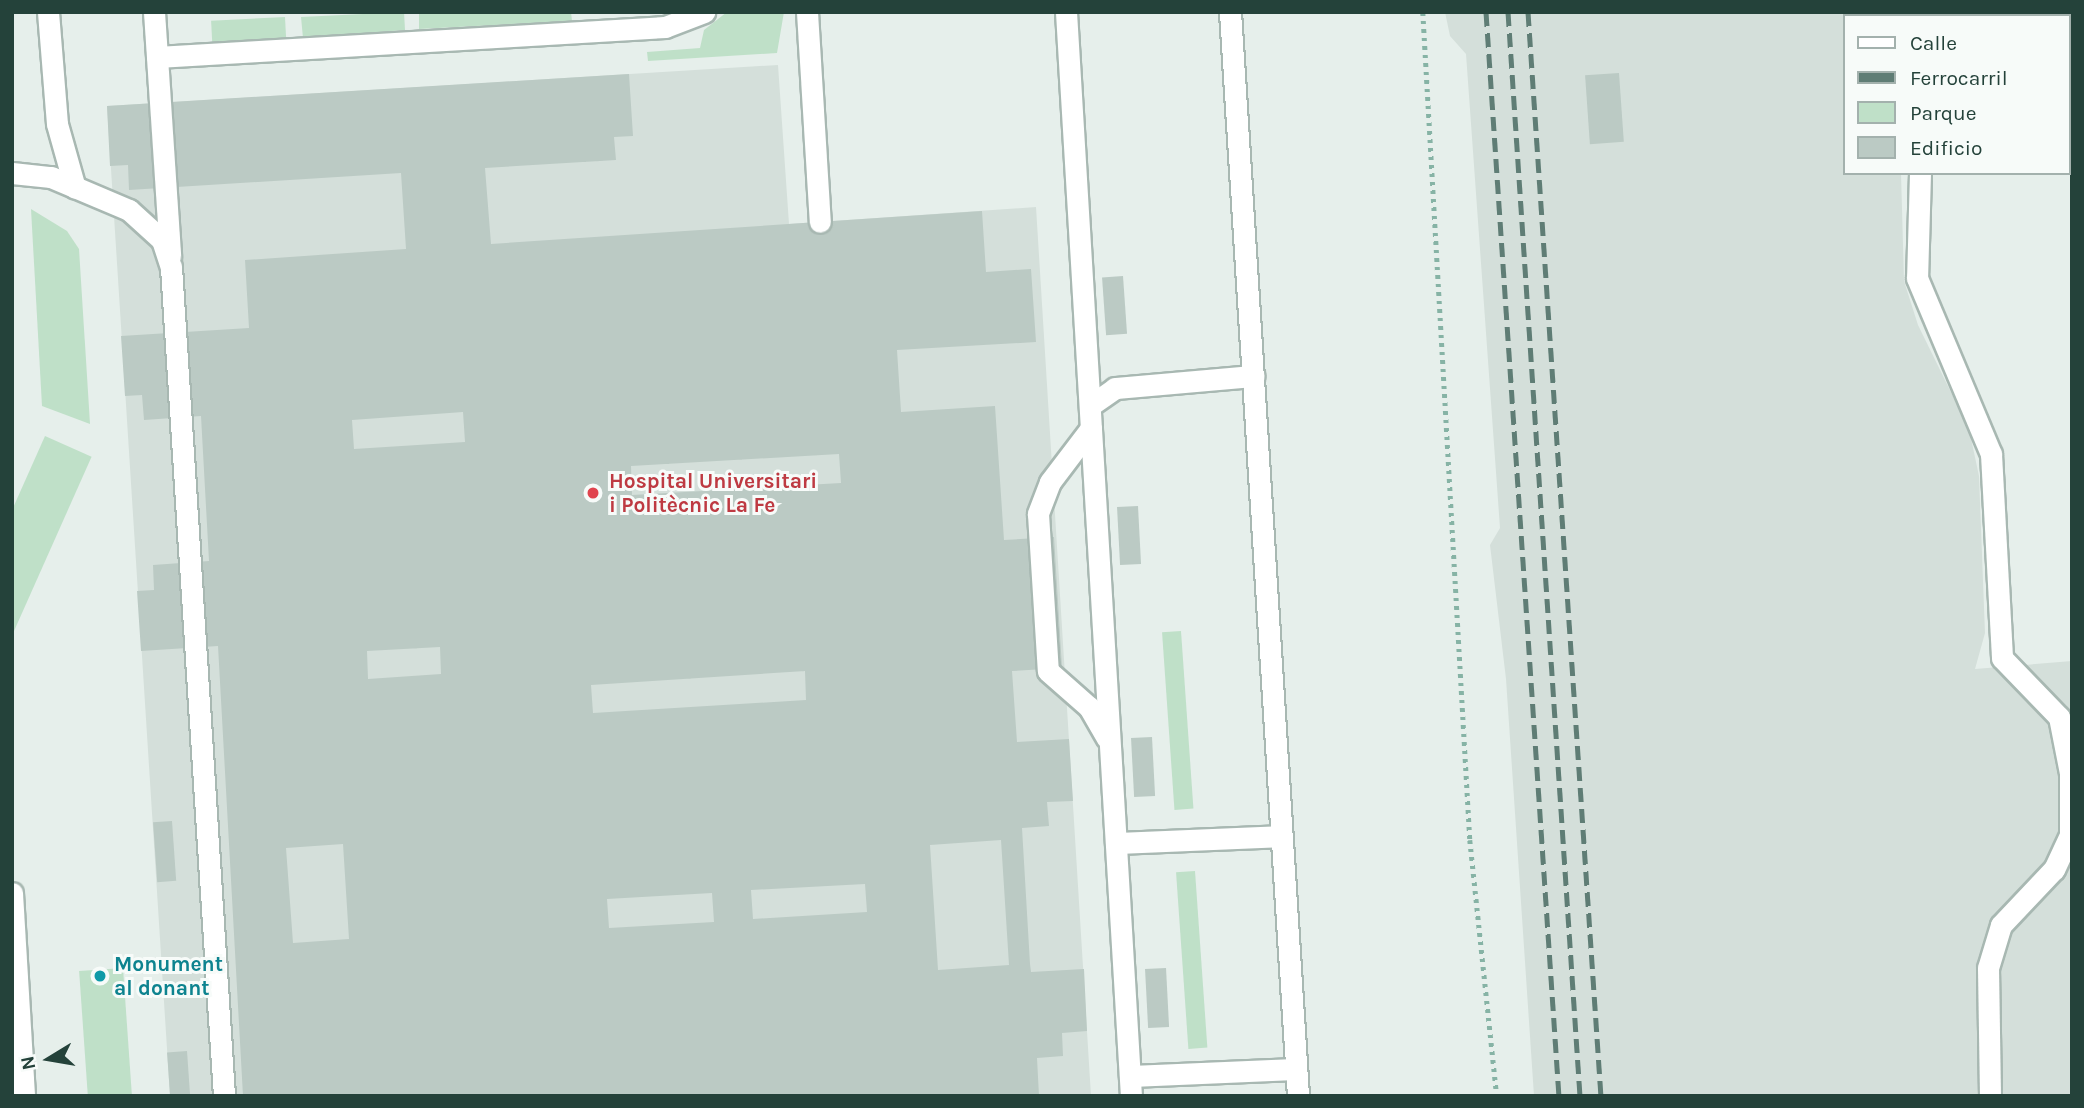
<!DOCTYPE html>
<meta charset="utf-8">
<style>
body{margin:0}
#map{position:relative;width:2084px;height:1108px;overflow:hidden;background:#e6efeb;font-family:Karla,sans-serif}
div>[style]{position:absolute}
.built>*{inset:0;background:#d4dfda}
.green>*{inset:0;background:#bfe0c8;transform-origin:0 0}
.building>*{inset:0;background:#bbcac4;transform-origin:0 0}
.path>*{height:4.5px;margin-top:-2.25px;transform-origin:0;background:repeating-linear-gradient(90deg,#86b3a5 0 3.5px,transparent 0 8.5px)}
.roads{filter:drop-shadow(2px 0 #a8b8b2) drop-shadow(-2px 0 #a8b8b2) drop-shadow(0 2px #a8b8b2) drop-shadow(0 -2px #a8b8b2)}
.service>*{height:21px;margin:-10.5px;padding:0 10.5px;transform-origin:10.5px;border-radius:10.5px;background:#fff}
.minor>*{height:21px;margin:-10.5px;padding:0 10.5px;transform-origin:10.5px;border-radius:10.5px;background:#fff}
.rail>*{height:5px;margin-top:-2.5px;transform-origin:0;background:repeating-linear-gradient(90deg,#5f7d75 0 14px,transparent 0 21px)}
.dots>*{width:19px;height:19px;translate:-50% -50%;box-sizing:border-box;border:4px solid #f7fbf9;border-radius:50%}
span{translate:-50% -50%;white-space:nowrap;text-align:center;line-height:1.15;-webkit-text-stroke:6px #f7fbf9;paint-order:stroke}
.health-label{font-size:21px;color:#be3a42;font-weight:700}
.left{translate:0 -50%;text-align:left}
.culture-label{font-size:21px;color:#0d838f;font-weight:700}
.frame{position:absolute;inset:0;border:14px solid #24423a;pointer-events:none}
.legend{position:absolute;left:1843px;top:14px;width:228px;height:161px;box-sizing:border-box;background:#f7fbf9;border:2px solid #a3b1ad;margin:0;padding:9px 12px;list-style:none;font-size:21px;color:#24423a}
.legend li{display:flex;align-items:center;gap:14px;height:35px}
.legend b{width:35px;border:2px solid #a3b1ad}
.north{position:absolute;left:14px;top:1024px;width:70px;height:70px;-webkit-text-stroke:5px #f7fbf9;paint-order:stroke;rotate:259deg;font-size:19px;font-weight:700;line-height:28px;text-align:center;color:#24423a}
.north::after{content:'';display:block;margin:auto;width:24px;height:32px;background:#24423a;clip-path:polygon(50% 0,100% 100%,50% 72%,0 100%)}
</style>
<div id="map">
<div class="built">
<i style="clip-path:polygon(1445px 12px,1892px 12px,1844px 16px,1844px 173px,1901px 173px,1904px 281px,1918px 325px,1969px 429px,1979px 476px,1985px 633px,1975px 669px,2072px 661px,2072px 1096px,1534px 1096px,1506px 679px,1490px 545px,1500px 528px,1466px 54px,1450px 36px)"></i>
<i style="clip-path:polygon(778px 65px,789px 224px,1036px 207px,1091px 1096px,170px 1096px,107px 106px)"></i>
</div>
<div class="green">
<i style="clip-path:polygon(404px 12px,405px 30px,303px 38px,301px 17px)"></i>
<i style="clip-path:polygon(419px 12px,571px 12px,572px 21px,419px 29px)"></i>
<i style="clip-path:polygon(727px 12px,784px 12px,777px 53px,648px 61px,647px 52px,700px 48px,704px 30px)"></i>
<i style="left:285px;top:17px;width:22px;height:74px;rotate:87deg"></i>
<i style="clip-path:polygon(31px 209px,67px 231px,79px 249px,90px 424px,42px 406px)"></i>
<i style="left:45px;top:436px;width:51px;height:462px;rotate:24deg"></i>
<i style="left:1181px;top:631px;width:178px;height:19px;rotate:86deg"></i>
<i style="left:1195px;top:871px;width:177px;height:19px;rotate:86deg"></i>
<i style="left:123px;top:968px;width:128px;height:44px;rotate:86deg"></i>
</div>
<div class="building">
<i style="left:1619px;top:73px;width:69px;height:34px;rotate:86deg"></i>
<i style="clip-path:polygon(evenodd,629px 74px,633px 136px,614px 137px,616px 160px,485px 168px,491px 244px,982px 211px,986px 272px,1031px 269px,1036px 342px,897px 350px,901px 412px,995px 406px,1004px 540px,1054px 537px,1062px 668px,1012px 671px,1017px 742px,1069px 739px,1073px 801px,1047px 802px,1049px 826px,1022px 828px,1030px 964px,1031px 972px,1084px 969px,1087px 1031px,1062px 1033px,1063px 1056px,1037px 1058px,1039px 1096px,243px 1096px,218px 646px,141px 651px,137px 591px,154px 590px,153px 565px,209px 561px,201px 416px,144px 420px,142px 395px,125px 396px,121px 336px,249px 328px,245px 260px,406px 249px,401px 173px,129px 190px,128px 165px,110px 166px,107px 106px,629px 74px,463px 412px,465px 442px,354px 449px,352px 420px,463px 412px,629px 74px,839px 454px,841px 483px,632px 495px,631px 466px,839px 454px,629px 74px,440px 647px,441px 674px,368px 679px,367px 651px,440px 647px,629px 74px,805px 671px,806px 700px,593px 713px,591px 685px,805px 671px,629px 74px,1001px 840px,1009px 965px,938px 970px,930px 845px,1001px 840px,629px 74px,343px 844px,349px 939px,293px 943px,286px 848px,343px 844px,629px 74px,865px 884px,867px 912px,753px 919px,751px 890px,865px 884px,629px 74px,712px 893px,714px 922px,609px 928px,607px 899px,712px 893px)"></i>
<i style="left:1123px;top:276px;width:58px;height:21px;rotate:86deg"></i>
<i style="left:1138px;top:506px;width:58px;height:21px;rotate:87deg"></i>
<i style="left:1152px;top:737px;width:59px;height:21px;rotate:87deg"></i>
<i style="left:172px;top:821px;width:60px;height:19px;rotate:86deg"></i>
<i style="left:1166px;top:968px;width:59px;height:21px;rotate:87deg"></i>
<i style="left:187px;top:1051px;width:45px;height:20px;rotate:86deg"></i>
</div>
<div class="path">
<i style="left:1423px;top:12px;width:829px;rotate:86.75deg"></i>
<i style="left:1470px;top:840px;width:257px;rotate:84deg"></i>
</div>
<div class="roads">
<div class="service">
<i style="left:48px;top:12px;width:112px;rotate:85.4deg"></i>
<i style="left:57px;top:124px;width:66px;rotate:74.3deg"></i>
<i style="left:154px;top:12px;width:244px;rotate:86.2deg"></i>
<i style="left:807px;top:12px;width:210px;rotate:86.5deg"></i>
<i style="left:1066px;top:12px;width:1086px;rotate:86.57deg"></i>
<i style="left:1230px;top:12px;width:1086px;rotate:86.41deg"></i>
<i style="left:157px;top:57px;width:509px;rotate:-3.38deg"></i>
<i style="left:665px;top:27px;width:42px;rotate:-21deg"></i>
<i style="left:12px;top:173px;width:39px;rotate:6deg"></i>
<i style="left:51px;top:177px;width:85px;rotate:22.9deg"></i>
<i style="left:129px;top:210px;width:45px;rotate:42.3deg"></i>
<i style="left:162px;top:240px;width:28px;rotate:72deg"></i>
<i style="left:171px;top:267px;width:831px;rotate:86.34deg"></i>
<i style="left:1091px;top:405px;width:29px;rotate:-35deg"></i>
<i style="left:1115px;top:388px;width:139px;rotate:-5deg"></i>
<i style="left:1091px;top:428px;width:68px;rotate:127.2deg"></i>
<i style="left:1050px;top:482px;width:34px;rotate:111deg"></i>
<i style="left:1038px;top:514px;width:157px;rotate:86.4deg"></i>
<i style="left:1048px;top:671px;width:55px;rotate:41.3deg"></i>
<i style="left:1089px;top:707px;width:36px;rotate:60deg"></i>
<i style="left:1116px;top:843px;width:164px;rotate:-2.4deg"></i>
<i style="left:1130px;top:1076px;width:166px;rotate:-2.4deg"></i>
</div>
<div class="minor">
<i style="left:1925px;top:16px;width:4px;rotate:-90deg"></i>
<i style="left:1920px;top:173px;width:105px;rotate:91.6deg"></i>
<i style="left:1917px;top:278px;width:191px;rotate:67.2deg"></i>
<i style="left:1991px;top:454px;width:204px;rotate:86.9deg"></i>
<i style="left:2002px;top:658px;width:82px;rotate:46deg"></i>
<i style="left:2059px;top:717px;width:57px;rotate:78.9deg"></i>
<i style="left:2070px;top:773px;width:62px;rotate:90deg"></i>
<i style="left:2070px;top:835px;width:38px;rotate:115deg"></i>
<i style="left:2054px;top:869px;width:77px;rotate:133.4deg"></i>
<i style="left:2001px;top:925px;width:45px;rotate:106.8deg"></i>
<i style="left:1988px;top:968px;width:128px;rotate:89.1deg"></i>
<i style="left:12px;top:893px;width:203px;rotate:86.6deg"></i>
</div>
</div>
<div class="rail">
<i style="left:1486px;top:12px;width:1086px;rotate:86.15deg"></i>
<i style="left:1508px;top:12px;width:1086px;rotate:86.2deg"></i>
<i style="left:1528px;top:12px;width:1086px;rotate:86.15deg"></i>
</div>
<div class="dots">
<i style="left:593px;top:493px;background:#e0444e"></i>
<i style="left:100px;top:976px;background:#0f9aa8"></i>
</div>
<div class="health-label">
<span class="left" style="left:609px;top:493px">Hospital Universitari<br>i Politècnic La Fe</span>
</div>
<div class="culture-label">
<span class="left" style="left:114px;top:976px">Monument<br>al donant</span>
</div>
<div class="frame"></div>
<ul class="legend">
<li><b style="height:9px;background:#fff"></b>Calle</li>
<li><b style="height:9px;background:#5f7d75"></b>Ferrocarril</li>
<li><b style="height:19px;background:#bfe0c8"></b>Parque</li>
<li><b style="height:19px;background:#bbcac4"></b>Edificio</li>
</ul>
<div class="north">N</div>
</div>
